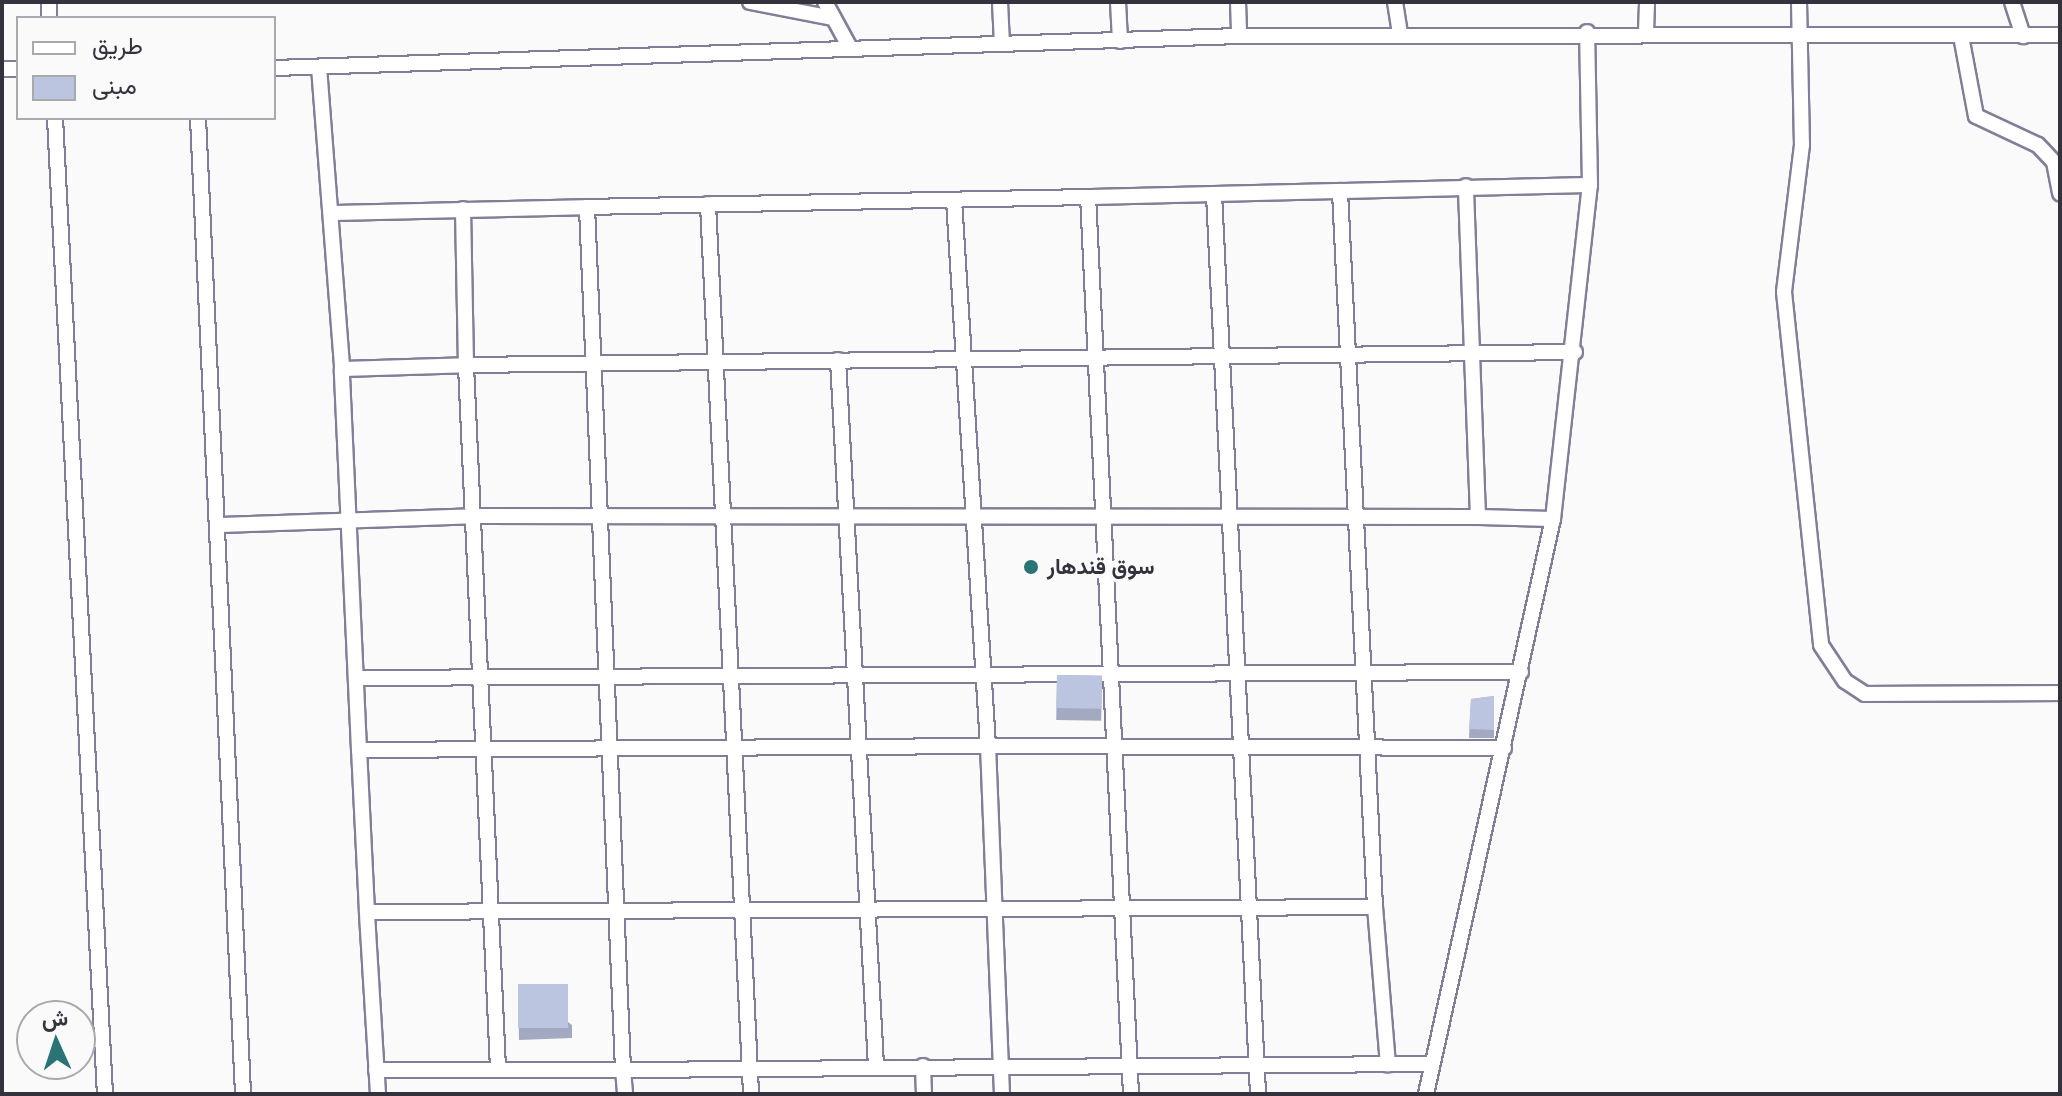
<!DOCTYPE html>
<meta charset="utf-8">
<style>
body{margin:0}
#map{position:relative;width:2062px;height:1096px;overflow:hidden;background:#fafafa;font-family:Raleway,Vazirmatn,sans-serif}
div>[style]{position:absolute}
.roads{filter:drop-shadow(2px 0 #817f98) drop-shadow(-2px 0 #817f98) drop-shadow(0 2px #817f98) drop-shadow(0 -2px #817f98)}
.minor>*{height:14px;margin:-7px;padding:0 7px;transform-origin:7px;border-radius:7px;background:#fff}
.wall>*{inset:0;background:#a2a9c1;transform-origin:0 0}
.building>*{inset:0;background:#bcc5e0;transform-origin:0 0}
.dots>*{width:22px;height:22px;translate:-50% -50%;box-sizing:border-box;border:4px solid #fafafa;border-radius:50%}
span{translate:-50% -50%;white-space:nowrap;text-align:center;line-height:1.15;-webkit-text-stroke:8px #fafafa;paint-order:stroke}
.poi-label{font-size:22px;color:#33323d;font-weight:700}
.left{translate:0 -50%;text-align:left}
.frame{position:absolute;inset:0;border:4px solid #33323d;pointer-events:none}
.legend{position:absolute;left:16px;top:16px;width:260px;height:104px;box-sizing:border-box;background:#fafafa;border:2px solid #aaaaae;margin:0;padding:10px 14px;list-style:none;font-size:24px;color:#33323d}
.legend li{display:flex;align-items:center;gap:16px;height:40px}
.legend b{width:40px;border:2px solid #aaaaae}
.north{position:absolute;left:16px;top:1000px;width:80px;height:80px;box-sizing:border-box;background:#fafafa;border:2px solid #aaaaae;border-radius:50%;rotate:357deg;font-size:22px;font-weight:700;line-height:32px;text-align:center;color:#33323d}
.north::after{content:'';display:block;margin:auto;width:28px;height:36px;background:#2a7475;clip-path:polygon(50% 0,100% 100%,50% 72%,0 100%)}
</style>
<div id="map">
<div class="roads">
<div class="minor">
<i style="left:750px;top:2px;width:85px;rotate:10.9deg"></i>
<i style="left:825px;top:2px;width:52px;rotate:61.5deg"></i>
<i style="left:1000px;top:2px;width:42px;rotate:87.3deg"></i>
<i style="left:1118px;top:2px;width:39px;rotate:87deg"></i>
<i style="left:1238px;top:2px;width:34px;rotate:88deg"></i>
<i style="left:1395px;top:2px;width:31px;rotate:81deg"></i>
<i style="left:1799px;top:2px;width:143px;rotate:88.8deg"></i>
<i style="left:1802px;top:145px;width:148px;rotate:97deg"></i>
<i style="left:1784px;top:292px;width:355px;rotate:84deg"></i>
<i style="left:1821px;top:645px;width:43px;rotate:56.3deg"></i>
<i style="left:1845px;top:681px;width:24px;rotate:33deg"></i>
<i style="left:1865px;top:694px;width:195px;rotate:-0.3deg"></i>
<i style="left:2012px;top:2px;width:36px;rotate:72deg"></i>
<i style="left:49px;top:18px;width:16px;rotate:-90deg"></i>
<i style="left:1646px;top:32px;width:30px;rotate:-88deg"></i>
<i style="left:1961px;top:36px;width:81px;rotate:79.4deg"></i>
<i style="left:1976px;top:116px;width:68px;rotate:25.1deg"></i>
<i style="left:2038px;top:145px;width:23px;rotate:47deg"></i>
<i style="left:2054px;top:162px;width:32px;rotate:79deg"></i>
<i style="left:319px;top:67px;width:303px;rotate:85.6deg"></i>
<i style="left:274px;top:68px;width:966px;rotate:-1.9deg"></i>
<i style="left:1239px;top:36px;width:821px;rotate:-0.07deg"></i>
<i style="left:2px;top:69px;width:16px"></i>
<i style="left:55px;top:118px;width:977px;rotate:87.07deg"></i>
<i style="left:198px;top:118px;width:977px;rotate:87.36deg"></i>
<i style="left:1214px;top:194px;width:901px;rotate:87.2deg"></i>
<i style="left:1088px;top:197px;width:501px;rotate:178.86deg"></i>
<i style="left:587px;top:207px;width:864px;rotate:87.61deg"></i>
<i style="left:623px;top:1070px;width:808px;rotate:-0.43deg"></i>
<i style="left:708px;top:204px;width:891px;rotate:87.23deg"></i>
<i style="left:331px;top:213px;width:256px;rotate:-1.3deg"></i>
<i style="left:838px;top:360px;width:707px;rotate:86.92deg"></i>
<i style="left:1478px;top:517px;width:75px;rotate:1.5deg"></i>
<i style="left:221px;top:525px;width:252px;rotate:-2deg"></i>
<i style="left:473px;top:516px;width:1005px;rotate:0.06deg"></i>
<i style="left:1478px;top:517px;width:331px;rotate:-92.1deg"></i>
<i style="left:356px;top:678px;width:1165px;rotate:-0.3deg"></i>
<i style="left:359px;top:750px;width:381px;rotate:-92.6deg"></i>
<i style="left:342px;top:369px;width:124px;rotate:-1.8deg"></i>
<i style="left:466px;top:365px;width:156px;rotate:-91.1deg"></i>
<i style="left:1375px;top:907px;width:717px;rotate:-92.8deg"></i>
<i style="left:1340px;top:191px;width:250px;rotate:-1.4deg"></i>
<i style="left:1590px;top:185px;width:153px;rotate:-91.1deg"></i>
<i style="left:367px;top:912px;width:162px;rotate:-92.8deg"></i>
<i style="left:359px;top:750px;width:629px;rotate:-0.36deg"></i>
<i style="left:988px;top:746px;width:547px;rotate:-93.56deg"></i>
<i style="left:923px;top:1066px;width:28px;rotate:88deg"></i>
<i style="left:498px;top:1068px;width:704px;rotate:-92.61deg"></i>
<i style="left:466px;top:365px;width:1109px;rotate:-0.67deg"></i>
<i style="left:376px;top:1070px;width:247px"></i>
<i style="left:623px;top:1070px;width:24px;rotate:85deg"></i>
<i style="left:378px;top:1094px;width:182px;rotate:-93.5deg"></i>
<i style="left:367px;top:912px;width:1008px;rotate:-0.28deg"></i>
<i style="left:1375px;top:907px;width:158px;rotate:85.3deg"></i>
<i style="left:1002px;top:1094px;width:348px;rotate:-92.3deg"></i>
<i style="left:988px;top:746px;width:516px;rotate:0.22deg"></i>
<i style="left:1131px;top:1094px;width:898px;rotate:-92.74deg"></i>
<i style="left:1088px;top:197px;width:252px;rotate:-1.4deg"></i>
<i style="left:1426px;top:1094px;width:589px;rotate:-77.55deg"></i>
<i style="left:1553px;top:519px;width:336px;rotate:-83.7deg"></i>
</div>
</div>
<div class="wall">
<i style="left:1057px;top:675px;width:45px;height:45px;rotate:1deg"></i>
<i style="clip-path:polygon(1494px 696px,1494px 738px,1469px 738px,1471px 699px)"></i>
<i style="clip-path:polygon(518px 984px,572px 1025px,572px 1038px,519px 1040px)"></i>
</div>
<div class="building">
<i style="left:1057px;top:675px;width:45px;height:33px;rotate:1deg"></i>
<i style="clip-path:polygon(1494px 696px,1494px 730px,1469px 729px,1471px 699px)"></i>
<i style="left:518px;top:984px;width:50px;height:44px"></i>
</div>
<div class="dots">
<i style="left:1031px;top:567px;background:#2a7475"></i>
</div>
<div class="poi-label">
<span class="left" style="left:1047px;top:567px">سوق قندهار</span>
</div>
<div class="frame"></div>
<ul class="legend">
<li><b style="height:10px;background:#fff"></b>طريق</li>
<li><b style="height:22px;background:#bcc5e0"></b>مبنى</li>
</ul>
<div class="north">ش</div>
</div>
